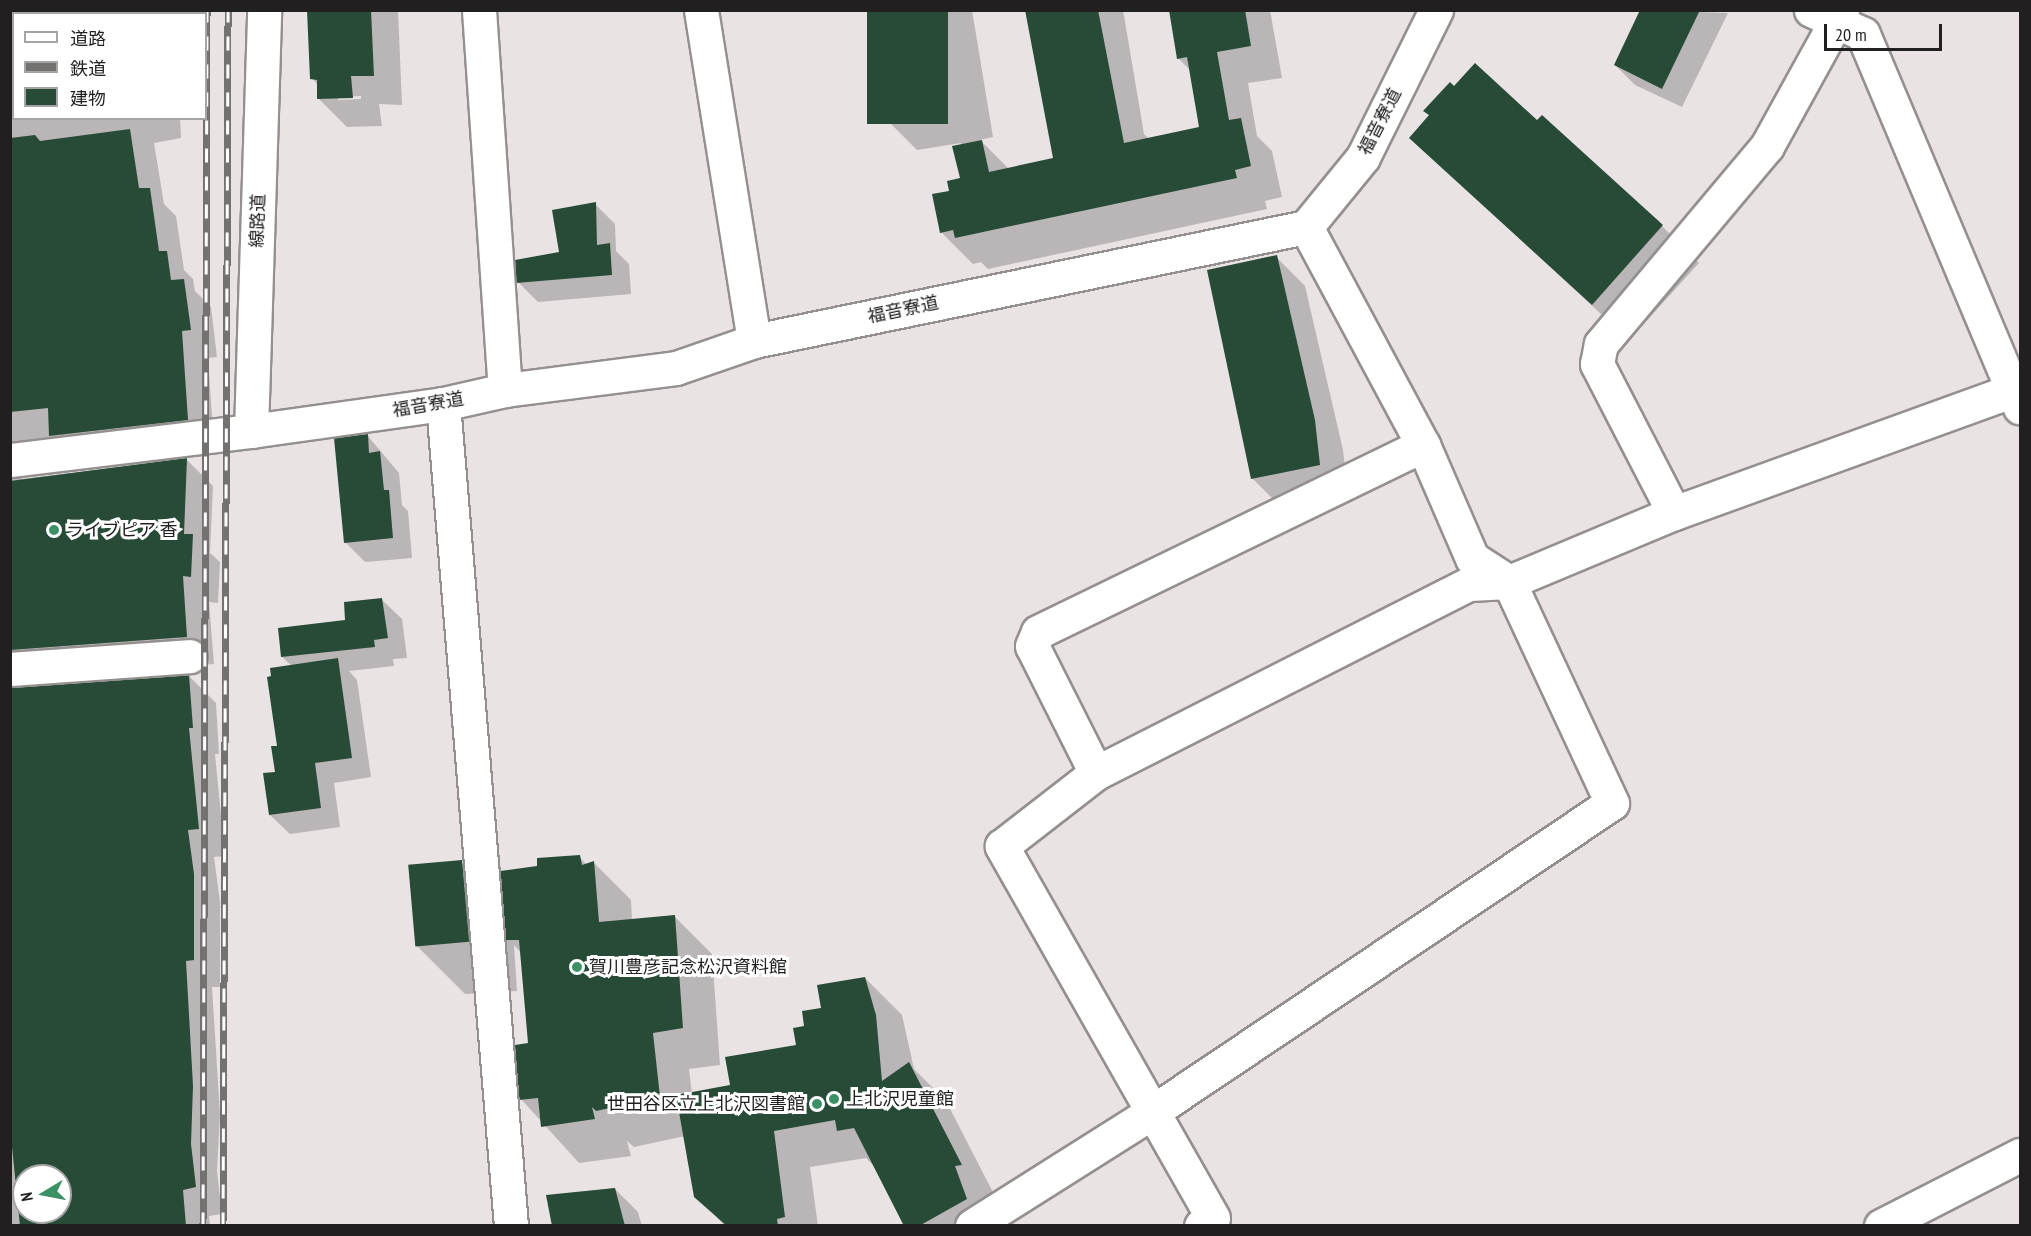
<!DOCTYPE html>
<meta charset="utf-8">
<style>
body{margin:0}
#map{position:relative;width:2031px;height:1236px;overflow:hidden;background:#e9e3e4;font-family:"PT Sans Narrow","Noto Sans JP",sans-serif}
div>[style]{position:absolute}
.shadow>*{inset:0;background:#0003}
.building>*{inset:0;background:#274b37;transform-origin:0 0}
.roads{filter:drop-shadow(2px 0 #959090) drop-shadow(-2px 0 #959090) drop-shadow(0 2px #959090) drop-shadow(0 -2px #959090)}
.minor>*{height:33px;margin:-16.5px;padding:0 16.5px;transform-origin:16.5px;border-radius:16.5px;background:#fff}
.rail>*{height:7px;margin-top:-3.5px;transform-origin:0;background:repeating-linear-gradient(90deg,#fff 0 14px,#747171 0 28px);box-sizing:border-box;border-block:2px solid #747171}
.dots>*{width:16px;height:16px;translate:-50% -50%;box-sizing:border-box;border:3px solid #fff;border-radius:50%}
span{translate:-50% -50%;white-space:nowrap;text-align:center;line-height:1.15;-webkit-text-stroke:6px #fff;paint-order:stroke}
.street-label{font-size:18px;color:#211f1f}
.poi-label{font-size:18px;color:#211f1f}
.left{translate:0 -50%;text-align:left}
.right{translate:-100% -50%;text-align:right}
.frame{position:absolute;inset:0;border:12px solid #211f1f;pointer-events:none}
.legend{position:absolute;left:12px;top:12px;width:195px;height:108px;box-sizing:border-box;background:#fff;border:2px solid #a6a5a5;margin:0;padding:8px 10px;list-style:none;font-size:18px;color:#211f1f}
.legend li{display:flex;align-items:center;gap:12px;height:30px}
.legend b{width:30px;border:2px solid #a6a5a5}
.north{position:absolute;left:12px;top:1164px;width:60px;height:60px;box-sizing:border-box;background:#fff;border:2px solid #a6a5a5;border-radius:50%;rotate:260deg;font-size:16px;font-weight:700;line-height:24px;text-align:center;color:#211f1f}
.north::after{content:'';display:block;margin:auto;width:21px;height:27px;background:#3b9165;clip-path:polygon(50% 0,100% 100%,50% 72%,0 100%)}
.scale{position:absolute;left:1824px;top:24px;width:118px;height:27px;box-sizing:border-box;border:3px solid #211f1f;border-top:0;padding-left:8px;font-size:18px;line-height:21px;white-space:nowrap;color:#211f1f;-webkit-text-stroke:4px #fff;paint-order:stroke}
</style>
<div id="map">
<div class="shadow">
<i style="clip-path:polygon(evenodd,10px 10px,142px 14px,14px 14px,14px 118px,180px 118px,181px 138px,154px 143px,164px 204px,176px 216px,184px 270px,193px 279px,195px 291px,211px 307px,217px 357px,208px 358px,214px 446px,25px 472px,22px 479px,186px 459px,213px 486px,210px 553px,220px 562px,218px 603px,209px 602px,214px 664px,36px 677px,26px 680px,22px 688px,189px 676px,216px 703px,219px 754px,215px 754px,225px 856px,214px 857px,220px 902px,220px 987px,212px 987px,220px 1114px,217px 1171px,222px 1214px,209px 1216px,210px 1226px,10px 1226px,10px 10px,24px 1176px,60px 1176px,60px 1212px,24px 1212px,24px 1176px)"></i>
<i style="clip-path:polygon(evenodd,309px 10px,398px 10px,402px 105px,379px 104px,382px 126px,347px 127px,318px 98px,318px 85px,312px 78px,309px 10px,361px 96px,361px 99px,338px 100px,338px 97px,361px 96px)"></i>
<i style="clip-path:polygon(871px 10px,972px 10px,993px 137px,980px 140px,1009px 169px,1055px 159px,1026px 10px,1123px 10px,1144px 134px,1148px 138px,1201px 128px,1190px 70px,1178px 58px,1170px 10px,1270px 10px,1282px 78px,1248px 83px,1257px 136px,1272px 151px,1282px 197px,1265px 201px,1267px 209px,988px 269px,981px 262px,973px 264px,941px 232px,951px 192px,961px 180px,961px 143px,917px 150px,888px 121px)"></i>
<i style="clip-path:polygon(1642px 10px,1728px 13px,1682px 107px,1635px 85px,1615px 65px)"></i>
<i style="clip-path:polygon(1537px 122px,1662px 226px,1699px 263px,1629px 340px,1411px 138px)"></i>
<i style="clip-path:polygon(595px 204px,615px 224px,616px 251px,629px 264px,631px 294px,538px 302px,518px 282px,561px 253px)"></i>
<i style="clip-path:polygon(1276px 257px,1305px 286px,1343px 450px,1348px 493px,1281px 507px,1252px 478px)"></i>
<i style="clip-path:polygon(367px 435px,399px 473px,402px 505px,408px 511px,412px 558px,365px 562px,345px 542px)"></i>
<i style="clip-path:polygon(382px 600px,402px 619px,407px 658px,393px 659px,394px 666px,349px 671px,357px 680px,371px 777px,334px 783px,340px 827px,290px 834px,270px 815px,292px 666px,282px 657px)"></i>
<i style="clip-path:polygon(579px 857px,587px 865px,594px 863px,631px 900px,632px 921px,675px 917px,712px 954px,720px 1065px,689px 1069px,692px 1094px,732px 1086px,797px 1046px,806px 1027px,823px 1009px,865px 978px,902px 1015px,914px 1069px,946px 1101px,998px 1202px,999px 1226px,906px 1226px,876px 1168px,866px 1158px,810px 1167px,818px 1226px,725px 1226px,696px 1196px,685px 1136px,634px 1147px,627px 1141px,631px 1156px,579px 1163px,521px 1099px,530px 1044px,521px 953px,514px 945px,517px 991px,465px 994px,416px 945px,461px 862px,505px 905px,539px 867px)"></i>
<i style="clip-path:polygon(614px 1188px,638px 1212px,642px 1226px,554px 1226px,548px 1197px)"></i>
</div>
<div class="building">
<i style="clip-path:polygon(307px 10px,371px 10px,374px 76px,351px 76px,353px 98px,317px 99px,317px 80px,310px 79px)"></i>
<i style="left:867px;top:10px;width:81px;height:114px"></i>
<i style="clip-path:polygon(1025px 10px,1098px 10px,1124px 143px,1199px 127px,1187px 57px,1177px 59px,1169px 10px,1245px 10px,1251px 46px,1217px 52px,1229px 120px,1241px 118px,1251px 166px,1235px 170px,1237px 178px,955px 238px,953px 230px,940px 233px,932px 194px,949px 191px,947px 181px,960px 178px,952px 146px,982px 140px,989px 172px,1053px 158px)"></i>
<i style="clip-path:polygon(1640px 10px,1700px 10px,1662px 89px,1614px 65px)"></i>
<i style="clip-path:polygon(1475px 63px,1537px 120px,1542px 115px,1663px 225px,1592px 305px,1409px 138px,1429px 115px,1423px 111px,1450px 82px,1454px 86px)"></i>
<i style="clip-path:polygon(130px 129px,139px 188px,150px 188px,159px 251px,167px 251px,171px 280px,184px 279px,191px 330px,182px 331px,188px 420px,49px 436px,48px 408px,10px 412px,10px 138px,35px 135px,40px 141px)"></i>
<i style="clip-path:polygon(596px 202px,597px 245px,610px 243px,612px 275px,516px 283px,515px 260px,559px 252px,552px 210px)"></i>
<i style="clip-path:polygon(1277px 255px,1315px 420px,1320px 465px,1251px 479px,1207px 270px)"></i>
<i style="clip-path:polygon(368px 434px,369px 453px,380px 451px,384px 490px,389px 490px,393px 538px,344px 543px,334px 438px)"></i>
<i style="clip-path:polygon(187px 458px,184px 534px,193px 534px,191px 577px,183px 576px,187px 637px,10px 650px,10px 481px)"></i>
<i style="clip-path:polygon(382px 598px,388px 638px,374px 640px,375px 647px,281px 657px,278px 628px,345px 620px,344px 602px)"></i>
<i style="clip-path:polygon(338px 658px,352px 758px,315px 763px,321px 808px,269px 815px,263px 773px,275px 772px,271px 746px,277px 746px,267px 677px,271px 676px,270px 668px)"></i>
<i style="clip-path:polygon(evenodd,189px 675px,193px 728px,189px 728px,199px 829px,188px 830px,194px 874px,194px 960px,186px 961px,193px 1086px,191px 1144px,196px 1187px,183px 1190px,186px 1226px,20px 1226px,10px 1127px,10px 688px,189px 675px,24px 1176px,60px 1176px,60px 1212px,24px 1212px,24px 1176px)"></i>
<i style="clip-path:polygon(580px 855px,582px 865px,594px 861px,599px 922px,675px 915px,683px 1028px,653px 1033px,660px 1097px,596px 1111px,592px 1107px,595px 1119px,541px 1127px,538px 1098px,519px 1100px,515px 1045px,528px 1043px,519px 940px,506px 940px,500px 871px,537px 866px,537px 858px)"></i>
<i style="left:462px;top:860px;width:82px;height:54px;rotate:85deg"></i>
<i style="clip-path:polygon(865px 977px,876px 1015px,882px 1081px,909px 1062px,962px 1165px,955px 1166px,967px 1199px,919px 1226px,904px 1226px,854px 1128px,837px 1131px,835px 1120px,774px 1131px,785px 1217px,777px 1219px,778px 1226px,727px 1226px,694px 1197px,676px 1095px,730px 1085px,725px 1057px,796px 1045px,793px 1028px,804px 1026px,802px 1011px,821px 1008px,817px 985px)"></i>
<i style="clip-path:polygon(615px 1188px,625px 1226px,552px 1226px,546px 1195px)"></i>
</div>
<div class="roads">
<div class="minor">
<i style="left:479px;top:10px;width:381px;rotate:86.1deg"></i>
<i style="left:701px;top:10px;width:335px;rotate:80.9deg"></i>
<i style="left:1811px;top:10px;width:57px;rotate:24.8deg"></i>
<i style="left:1863px;top:34px;width:405px;rotate:67.2deg"></i>
<i style="left:443px;top:404px;width:825px;rotate:85.27deg"></i>
<i style="left:251px;top:431px;width:421px;rotate:-88.2deg"></i>
<i style="left:10px;top:460px;width:243px;rotate:-6.9deg"></i>
<i style="left:251px;top:431px;width:194px;rotate:-8deg"></i>
<i style="left:443px;top:404px;width:64px;rotate:-12.7deg"></i>
<i style="left:505px;top:390px;width:172px;rotate:-7.3deg"></i>
<i style="left:676px;top:368px;width:83px;rotate:-19.1deg"></i>
<i style="left:754px;top:341px;width:564px;rotate:-11.67deg"></i>
<i style="left:1306px;top:227px;width:90px;rotate:-50.8deg"></i>
<i style="left:1363px;top:157px;width:164px;rotate:-63.6deg"></i>
<i style="left:1674px;top:513px;width:168px;rotate:-117.3deg"></i>
<i style="left:1597px;top:364px;width:20px;rotate:-79deg"></i>
<i style="left:1601px;top:344px;width:258px;rotate:-50deg"></i>
<i style="left:1767px;top:146px;width:155px;rotate:-61.1deg"></i>
<i style="left:10px;top:669px;width:180px;rotate:-4.1deg"></i>
<i style="left:1096px;top:773px;width:142px;rotate:-116.7deg"></i>
<i style="left:1032px;top:646px;width:15px;rotate:-67deg"></i>
<i style="left:1038px;top:632px;width:428px;rotate:-25.9deg"></i>
<i style="left:972px;top:1226px;width:213px;rotate:-32.3deg"></i>
<i style="left:1152px;top:1112px;width:554px;rotate:-33.89deg"></i>
<i style="left:1612px;top:803px;width:244px;rotate:-115deg"></i>
<i style="left:1509px;top:582px;width:44px;rotate:-147deg"></i>
<i style="left:1472px;top:558px;width:123px;rotate:-113.4deg"></i>
<i style="left:1423px;top:445px;width:247px;rotate:-118.2deg"></i>
<i style="left:1201px;top:1226px;width:14px;rotate:-34deg"></i>
<i style="left:1213px;top:1218px;width:428px;rotate:-119.6deg"></i>
<i style="left:1002px;top:846px;width:119px;rotate:-37.8deg"></i>
<i style="left:1096px;top:773px;width:418px;rotate:-26.9deg"></i>
<i style="left:1469px;top:584px;width:40px;rotate:-2.9deg"></i>
<i style="left:1509px;top:582px;width:179px;rotate:-22.7deg"></i>
<i style="left:1674px;top:513px;width:368px;rotate:-19.9deg"></i>
<i style="left:1881px;top:1226px;width:156px;rotate:-27.1deg"></i>
</div>
</div>
<div class="rail">
<i style="left:203px;top:1226px;width:1216px;rotate:-89.81deg"></i>
<i style="left:223px;top:1226px;width:1216px;rotate:-89.76deg"></i>
</div>
<div class="dots">
<i style="left:54px;top:530px;background:#3b9165"></i>
<i style="left:577px;top:967px;background:#3b9165"></i>
<i style="left:834px;top:1099px;background:#3b9165"></i>
<i style="left:817px;top:1104px;background:#3b9165"></i>
</div>
<div class="street-label">
<span style="left:1380px;top:122px;rotate:-63deg">福音寮道</span>
<span style="left:258px;top:221px;rotate:-88deg">線路道</span>
<span style="left:903px;top:310px;rotate:-12deg">福音寮道</span>
<span style="left:428px;top:405px;rotate:-10deg">福音寮道</span>
</div>
<div class="poi-label">
<span class="left" style="left:66px;top:530px">ライブピア 香</span>
<span class="left" style="left:589px;top:967px">賀川豊彦記念松沢資料館</span>
<span class="left" style="left:846px;top:1099px">上北沢児童館</span>
<span class="right" style="left:805px;top:1104px">世田谷区立上北沢図書館</span>
</div>
<div class="frame"></div>
<ul class="legend">
<li><b style="height:8px;background:#fff"></b>道路</li>
<li><b style="height:8px;background:#747171"></b>鉄道</li>
<li><b style="height:16px;background:#274b37"></b>建物</li>
</ul>
<div class="north">N</div>
<div class="scale">20 m</div>
</div>
